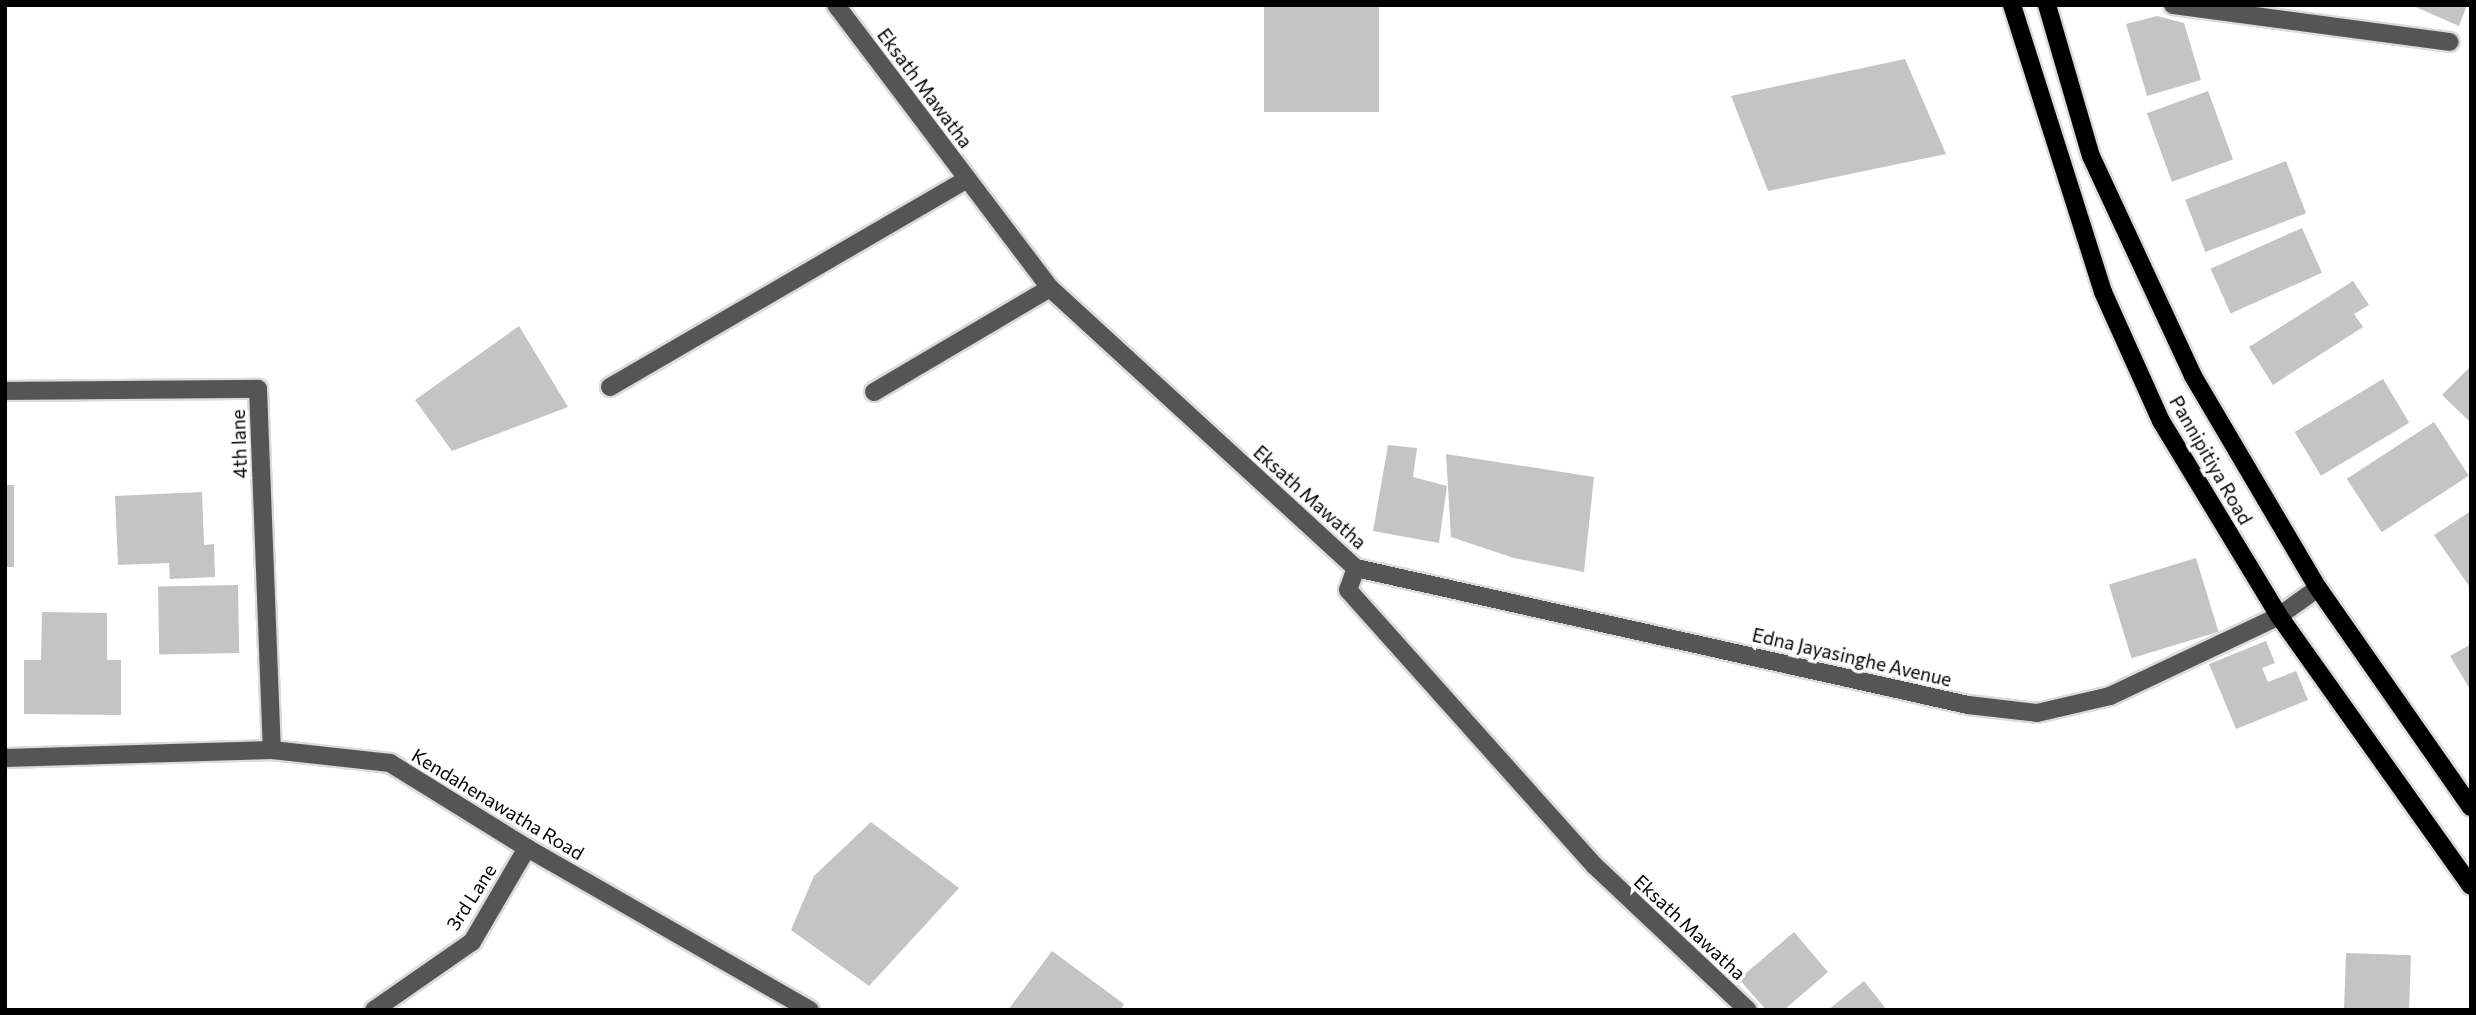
<!DOCTYPE html>
<style>
body{margin:0}
#map{position:relative;width:2476px;height:1015px;overflow:hidden;background:#fff;font-family:Commissioner,sans-serif}
div>[style]{position:absolute}
.building>*{inset:0;background:#c4c4c4;transform-origin:0 0}
.roads{filter:drop-shadow(2px 0 #dbdbdb) drop-shadow(-2px 0 #dbdbdb) drop-shadow(0 2px #dbdbdb) drop-shadow(0 -2px #dbdbdb)}
.minor>*{height:18px;margin:-9px;padding:0 9px;transform-origin:9px;border-radius:9px;background:#555}
.major>*{height:18px;margin:-9px;padding:0 9px;transform-origin:9px;border-radius:9px;background:#000}
span{translate:-50% -50%;white-space:nowrap;text-align:center;line-height:1.15;-webkit-text-stroke:7px #fff;paint-order:stroke}
.street-label{font-size:19px;color:#000}
.frame{position:absolute;inset:0;border:7px solid #000;pointer-events:none}
</style>
<div id="map">
<div class="building">
<i style="left:1264px;top:5px;width:115px;height:107px"></i>
<i style="clip-path:polygon(2411px 5px,2467px 5px,2459px 26px)"></i>
<i style="clip-path:polygon(2157px 16px,2184px 23px,2201px 80px,2147px 96px,2126px 24px)"></i>
<i style="clip-path:polygon(1905px 59px,1946px 154px,1768px 191px,1731px 96px)"></i>
<i style="left:2208px;top:91px;width:73px;height:65px;rotate:70deg"></i>
<i style="left:2286px;top:161px;width:56px;height:108px;rotate:69deg"></i>
<i style="left:2302px;top:228px;width:49px;height:100px;rotate:66deg"></i>
<i style="clip-path:polygon(2353px 281px,2369px 305px,2354px 314px,2363px 327px,2273px 385px,2249px 347px)"></i>
<i style="clip-path:polygon(519px 326px,568px 407px,452px 451px,415px 400px)"></i>
<i style="clip-path:polygon(2471px 366px,2471px 423px,2442px 395px)"></i>
<i style="left:2383px;top:379px;width:51px;height:103px;rotate:59deg"></i>
<i style="left:2434px;top:422px;width:64px;height:104px;rotate:57deg"></i>
<i style="clip-path:polygon(1388px 445px,1417px 448px,1413px 477px,1447px 486px,1439px 543px,1373px 531px)"></i>
<i style="clip-path:polygon(1446px 454px,1594px 477px,1584px 572px,1514px 558px,1451px 537px)"></i>
<i style="left:5px;top:485px;width:9px;height:82px"></i>
<i style="clip-path:polygon(202px 492px,204px 545px,214px 544px,215px 577px,170px 579px,169px 563px,118px 565px,115px 496px)"></i>
<i style="clip-path:polygon(2471px 511px,2471px 589px,2434px 535px)"></i>
<i style="left:2196px;top:558px;width:77px;height:91px;rotate:73deg"></i>
<i style="left:238px;top:585px;width:68px;height:80px;rotate:89deg"></i>
<i style="clip-path:polygon(42px 612px,107px 613px,107px 660px,121px 660px,121px 715px,24px 714px,24px 660px,41px 660px)"></i>
<i style="clip-path:polygon(2266px 641px,2275px 663px,2262px 668px,2268px 682px,2296px 671px,2308px 700px,2236px 729px,2209px 664px)"></i>
<i style="clip-path:polygon(2471px 644px,2471px 691px,2450px 656px)"></i>
<i style="clip-path:polygon(871px 822px,959px 888px,869px 986px,791px 930px,814px 876px)"></i>
<i style="clip-path:polygon(1794px 932px,1828px 972px,1784px 1010px,1766px 1010px,1739px 979px)"></i>
<i style="clip-path:polygon(1052px 951px,1124px 1004px,1121px 1010px,1008px 1010px)"></i>
<i style="left:2346px;top:953px;width:65px;height:57px;rotate:2deg"></i>
<i style="clip-path:polygon(1864px 981px,1887px 1010px,1828px 1010px)"></i>
</div>
<div class="roads">
<div class="minor">
<i style="left:836px;top:5px;width:355px;rotate:52.9deg"></i>
<i style="left:1050px;top:288px;width:415px;rotate:42.5deg"></i>
<i style="left:1356px;top:568px;width:23px;rotate:110deg"></i>
<i style="left:1348px;top:590px;width:370px;rotate:48.2deg"></i>
<i style="left:1595px;top:866px;width:210px;rotate:43.3deg"></i>
<i style="left:2173px;top:5px;width:279px;rotate:7.6deg"></i>
<i style="left:610px;top:387px;width:413px;rotate:-30.2deg"></i>
<i style="left:5px;top:391px;width:253px;rotate:-0.5deg"></i>
<i style="left:258px;top:389px;width:361px;rotate:87.8deg"></i>
<i style="left:874px;top:392px;width:204px;rotate:-30.6deg"></i>
<i style="left:1356px;top:568px;width:627px;rotate:12.62deg"></i>
<i style="left:1968px;top:705px;width:69px;rotate:6.6deg"></i>
<i style="left:2037px;top:713px;width:75px;rotate:-13.1deg"></i>
<i style="left:2110px;top:696px;width:187px;rotate:-25.3deg"></i>
<i style="left:2279px;top:616px;width:48px;rotate:-35.7deg"></i>
<i style="left:5px;top:758px;width:267px;rotate:-1.7deg"></i>
<i style="left:272px;top:750px;width:119px;rotate:6.3deg"></i>
<i style="left:390px;top:763px;width:161px;rotate:31.8deg"></i>
<i style="left:527px;top:848px;width:326px;rotate:29.8deg"></i>
<i style="left:374px;top:1010px;width:119px;rotate:-34.8deg"></i>
<i style="left:472px;top:942px;width:109px;rotate:-59.7deg"></i>
</div>
<div class="major">
<i style="left:2012px;top:5px;width:301px;rotate:72.4deg"></i>
<i style="left:2103px;top:292px;width:141px;rotate:65.8deg"></i>
<i style="left:2161px;top:421px;width:228px;rotate:58.8deg"></i>
<i style="left:2279px;top:616px;width:331px;rotate:54.6deg"></i>
<i style="left:2047px;top:5px;width:157px;rotate:73.8deg"></i>
<i style="left:2091px;top:156px;width:242px;rotate:65.1deg"></i>
<i style="left:2193px;top:376px;width:246px;rotate:59.5deg"></i>
<i style="left:2318px;top:588px;width:267px;rotate:55.1deg"></i>
</div>
</div>
<div class="street-label">
<span style="left:925px;top:88px;rotate:53deg">Eksath Mawatha</span>
<span style="left:239px;top:444px;rotate:-92deg">4th lane</span>
<span style="left:2211px;top:460px;rotate:60deg">Pannipitiya Road</span>
<span style="left:1310px;top:497px;rotate:42deg">Eksath Mawatha</span>
<span style="left:1852px;top:657px;rotate:13deg">Edna Jayasinghe Avenue</span>
<span style="left:498px;top:804px;rotate:31deg">Kendahenawatha Road</span>
<span style="left:471px;top:897px;rotate:-57deg">3rd Lane</span>
<span style="left:1690px;top:927px;rotate:43deg">Eksath Mawatha</span>
</div>
<div class="frame"></div>
</div>
